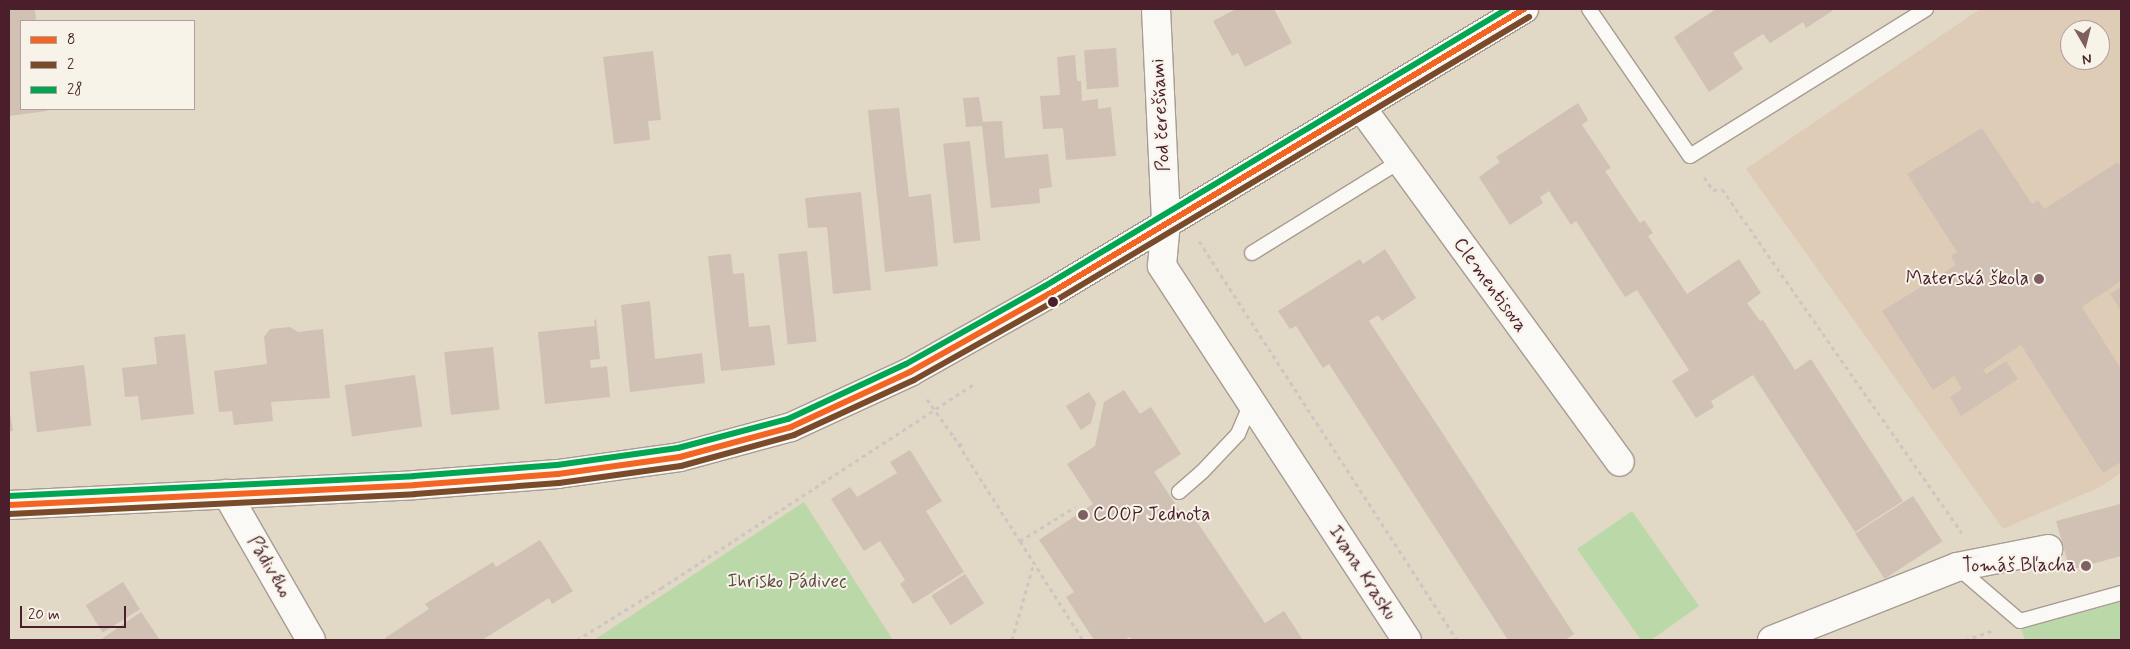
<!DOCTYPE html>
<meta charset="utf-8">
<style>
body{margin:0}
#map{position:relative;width:2130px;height:649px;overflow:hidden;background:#e2d8c6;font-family:Mynerve,sans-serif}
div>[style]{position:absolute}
.built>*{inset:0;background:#dfccb7}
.green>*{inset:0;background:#bbd9a8}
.building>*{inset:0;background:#d1c0b4;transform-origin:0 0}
.path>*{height:3px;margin-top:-1.5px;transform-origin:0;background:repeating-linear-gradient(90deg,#ccc7c3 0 4px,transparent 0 8px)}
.roads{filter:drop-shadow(1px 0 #a79c93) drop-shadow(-1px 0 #a79c93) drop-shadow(0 1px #a79c93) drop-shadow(0 -1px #a79c93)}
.service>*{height:14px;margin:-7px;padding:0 7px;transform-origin:7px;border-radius:7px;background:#fbf9f6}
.minor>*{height:28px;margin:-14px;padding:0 14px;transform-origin:14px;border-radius:14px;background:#fbf9f6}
.bus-1>*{height:6px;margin:-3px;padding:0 3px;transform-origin:3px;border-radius:3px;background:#f26522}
.bus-2>*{height:6px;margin:-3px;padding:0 3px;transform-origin:3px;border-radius:3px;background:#7a4b2a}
.bus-3>*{height:6px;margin:-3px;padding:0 3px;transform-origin:3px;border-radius:3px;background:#00a651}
.dots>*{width:14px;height:14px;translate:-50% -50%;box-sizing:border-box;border:2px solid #f7f3e8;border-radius:50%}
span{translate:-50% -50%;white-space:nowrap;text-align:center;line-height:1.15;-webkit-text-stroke:4px #f7f3e8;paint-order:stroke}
.street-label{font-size:19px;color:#4a1f2b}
.poi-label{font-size:19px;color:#4a1f2b}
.right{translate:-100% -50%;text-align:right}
.left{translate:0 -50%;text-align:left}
.park-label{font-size:19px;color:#5e4e44}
.frame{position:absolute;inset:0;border:10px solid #4a1f2b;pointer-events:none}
.legend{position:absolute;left:20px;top:20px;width:175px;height:90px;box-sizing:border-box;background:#f7f3e8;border:1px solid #b29e9c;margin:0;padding:6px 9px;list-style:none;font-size:15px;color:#4a1f2b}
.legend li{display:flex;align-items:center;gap:10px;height:25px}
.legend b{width:25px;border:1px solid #b29e9c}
.north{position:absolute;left:2060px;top:20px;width:50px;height:50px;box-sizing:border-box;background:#f7f3e8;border:1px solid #b29e9c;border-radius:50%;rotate:172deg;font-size:14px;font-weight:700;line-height:20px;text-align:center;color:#4a1f2b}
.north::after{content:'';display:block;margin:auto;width:18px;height:22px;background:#7f6061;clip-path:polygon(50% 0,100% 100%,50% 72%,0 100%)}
.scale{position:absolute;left:20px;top:606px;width:106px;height:22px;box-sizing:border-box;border:2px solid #4a1f2b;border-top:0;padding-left:6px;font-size:15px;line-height:18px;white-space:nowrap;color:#4a1f2b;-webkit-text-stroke:4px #f7f3e8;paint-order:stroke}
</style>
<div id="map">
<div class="built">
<i style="clip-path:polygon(evenodd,1980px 9px,2121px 9px,2121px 473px,2098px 488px,2003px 529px,1746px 169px,1980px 9px,2070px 30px,2100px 30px,2100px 60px,2070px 60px,2070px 30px)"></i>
</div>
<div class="green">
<i style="clip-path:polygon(804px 502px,893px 640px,594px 640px)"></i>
<i style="clip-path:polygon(1632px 511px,1699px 606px,1651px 640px,1641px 640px,1577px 549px)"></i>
<i style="clip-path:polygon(2121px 602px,2121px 640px,2025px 640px,2021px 629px)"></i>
</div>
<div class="building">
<i style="clip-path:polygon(9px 9px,35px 9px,36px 21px,21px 21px,21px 109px,47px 109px,47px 111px,9px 116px)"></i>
<i style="clip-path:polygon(1236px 9px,1274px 9px,1292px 43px,1245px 67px,1238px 53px,1232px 56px,1213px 21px)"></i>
<i style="clip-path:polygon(1716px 9px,1835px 9px,1806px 28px,1803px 22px,1770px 43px,1763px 34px,1733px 53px,1743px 69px,1709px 92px,1674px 37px)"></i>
<i style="left:1116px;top:48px;width:39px;height:32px;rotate:86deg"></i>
<i style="clip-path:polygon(653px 51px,661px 120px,648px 121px,650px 140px,614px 144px,603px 57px)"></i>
<i style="clip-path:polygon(1075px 55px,1077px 81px,1081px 81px,1082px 101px,1098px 99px,1098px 109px,1111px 107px,1116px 156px,1066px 160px,1063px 128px,1043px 129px,1040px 96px,1060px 95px,1057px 57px)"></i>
<i style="clip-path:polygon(979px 97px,983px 122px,1002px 121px,1005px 158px,1048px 154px,1052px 187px,1039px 189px,1040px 203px,991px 208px,982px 126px,966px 127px,963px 98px)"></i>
<i style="clip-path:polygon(1578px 103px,1588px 120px,1582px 125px,1611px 168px,1605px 171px,1640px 223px,1644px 220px,1653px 233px,1648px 236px,1687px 294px,1739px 259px,1761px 293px,1747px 303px,1760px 321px,1763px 320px,1795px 370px,1811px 359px,1903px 501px,1855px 532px,1753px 375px,1711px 401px,1714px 407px,1696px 418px,1672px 381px,1689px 370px,1681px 358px,1637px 290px,1625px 297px,1576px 221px,1571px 225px,1549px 191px,1540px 197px,1543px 203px,1510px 225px,1479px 177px,1500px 162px,1496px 157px)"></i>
<i style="clip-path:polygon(899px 108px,909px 197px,931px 194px,938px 266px,885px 272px,868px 110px)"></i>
<i style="clip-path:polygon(1982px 128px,2032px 204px,2038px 200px,2044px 209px,2118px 162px,2121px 168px,2121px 281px,2082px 307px,2121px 369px,2121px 462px,2103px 473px,2021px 345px,1983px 370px,1986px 374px,2006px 361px,2018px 379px,1961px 416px,1950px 397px,1962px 389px,1954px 376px,1933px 390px,1882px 311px,1956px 265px,1951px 256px,1957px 252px,1907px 174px)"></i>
<i style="left:970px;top:141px;width:100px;height:27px;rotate:84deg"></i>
<i style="clip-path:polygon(861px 192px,871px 290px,833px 294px,827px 227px,808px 228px,805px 198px)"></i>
<i style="clip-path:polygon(1385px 249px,1416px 298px,1382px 321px,1378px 315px,1369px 321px,1574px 634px,1565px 640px,1508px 640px,1329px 364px,1323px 368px,1296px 326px,1290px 329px,1278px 311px,1360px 259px,1363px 264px)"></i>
<i style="left:807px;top:251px;width:91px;height:29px;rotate:84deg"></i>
<i style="clip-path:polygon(731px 254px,733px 274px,744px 273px,749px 327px,770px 325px,775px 365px,721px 371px,708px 256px)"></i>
<i style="clip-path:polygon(2121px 287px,2121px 311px,2110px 294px)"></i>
<i style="clip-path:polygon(650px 301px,655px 359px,702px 353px,705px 383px,630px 392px,621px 305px)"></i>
<i style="clip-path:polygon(596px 319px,600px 359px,590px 360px,591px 368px,607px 366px,610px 397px,545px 404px,538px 332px,595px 326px,594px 320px)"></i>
<i style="clip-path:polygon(290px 327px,298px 332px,323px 329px,330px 398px,271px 402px,273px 421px,234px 425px,232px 411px,219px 412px,214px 371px,267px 364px,264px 337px,270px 329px)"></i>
<i style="clip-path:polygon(185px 334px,194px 414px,141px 420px,138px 396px,125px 397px,122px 368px,157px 364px,154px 337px)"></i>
<i style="left:493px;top:347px;width:63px;height:49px;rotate:84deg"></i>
<i style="left:84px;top:365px;width:61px;height:55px;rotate:83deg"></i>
<i style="left:415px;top:375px;width:52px;height:71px;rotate:82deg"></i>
<i style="clip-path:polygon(1124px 390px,1140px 414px,1151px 407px,1181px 454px,1154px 472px,1188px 523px,1195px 519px,1265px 623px,1284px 611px,1303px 640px,1132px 640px,1129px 637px,1125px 640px,1094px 640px,1066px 597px,1074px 592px,1039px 540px,1093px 504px,1067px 464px,1095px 446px,1104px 402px)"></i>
<i style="clip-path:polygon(1089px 392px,1096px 403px,1091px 423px,1081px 430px,1066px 406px)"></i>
<i style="clip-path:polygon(9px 408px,13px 431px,9px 431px)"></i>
<i style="clip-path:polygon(910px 450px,942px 501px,926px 511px,964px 572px,913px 604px,900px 584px,905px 580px,880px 541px,864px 551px,831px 499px,850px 487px,857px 497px,897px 473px,890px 462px)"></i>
<i style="left:1913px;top:496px;width:54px;height:69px;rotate:57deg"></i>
<i style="clip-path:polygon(2120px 504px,2121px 556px,2070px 570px,2056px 521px)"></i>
<i style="clip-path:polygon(540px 540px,573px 591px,552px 604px,549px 598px,482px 640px,386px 640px,385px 638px,429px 609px,425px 604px,493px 562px,496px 567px)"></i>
<i style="left:965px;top:574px;width:35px;height:40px;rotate:57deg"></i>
<i style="left:123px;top:582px;width:32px;height:44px;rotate:58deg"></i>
<i style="clip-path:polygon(141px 612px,160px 640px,100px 640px)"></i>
</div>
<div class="path">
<i style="left:1704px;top:177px;width:16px;rotate:55deg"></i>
<i style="left:1713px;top:190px;width:9px;rotate:-6deg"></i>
<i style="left:1722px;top:189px;width:419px;rotate:55.1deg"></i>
<i style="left:1199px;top:241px;width:475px;rotate:57.1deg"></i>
<i style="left:927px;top:399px;width:47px;rotate:54.6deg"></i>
<i style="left:954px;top:437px;width:123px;rotate:57.6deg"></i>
<i style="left:1020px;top:541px;width:65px;rotate:-31.7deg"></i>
<i style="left:959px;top:445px;width:7px;rotate:-27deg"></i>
<i style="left:1020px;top:541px;width:117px;rotate:57.5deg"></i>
<i style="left:577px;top:640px;width:99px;rotate:-31.8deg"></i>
<i style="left:661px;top:588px;width:375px;rotate:-33.1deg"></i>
<i style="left:1012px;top:640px;width:81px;rotate:-74.2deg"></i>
<i style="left:1965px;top:640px;width:28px;rotate:-19deg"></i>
</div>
<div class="roads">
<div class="service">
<i style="left:1589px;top:9px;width:178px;rotate:55.5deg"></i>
<i style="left:1690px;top:156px;width:278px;rotate:-31.9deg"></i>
<i style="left:1252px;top:253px;width:173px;rotate:-31.8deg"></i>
<i style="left:1179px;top:492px;width:30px;rotate:-41deg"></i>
<i style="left:1202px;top:472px;width:52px;rotate:-46.5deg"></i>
<i style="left:1238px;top:434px;width:34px;rotate:-67deg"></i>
<i style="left:1957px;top:567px;width:83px;rotate:40.6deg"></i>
<i style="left:2020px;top:621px;width:105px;rotate:-15.5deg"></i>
</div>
<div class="minor">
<i style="left:1156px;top:9px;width:213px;rotate:87.3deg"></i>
<i style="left:1166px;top:222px;width:44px;rotate:95.2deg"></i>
<i style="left:1162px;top:266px;width:447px;rotate:56.8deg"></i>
<i style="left:1361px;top:107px;width:439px;rotate:53.9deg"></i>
<i style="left:227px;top:494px;width:168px;rotate:60.1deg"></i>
<i style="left:9px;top:505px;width:406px;rotate:-2.8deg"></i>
<i style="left:415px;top:485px;width:143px;rotate:-4.4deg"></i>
<i style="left:558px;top:474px;width:123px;rotate:-7.9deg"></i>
<i style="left:680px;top:457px;width:115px;rotate:-15.1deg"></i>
<i style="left:791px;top:427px;width:131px;rotate:-24.8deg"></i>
<i style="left:910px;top:372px;width:159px;rotate:-29.3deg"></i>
<i style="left:1049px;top:294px;width:554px;rotate:-30.96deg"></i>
<i style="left:1772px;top:640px;width:199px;rotate:-21.5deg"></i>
<i style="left:1957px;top:567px;width:93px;rotate:-11.2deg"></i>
</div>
</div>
<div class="bus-1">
<i style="left:9px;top:505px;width:406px;rotate:-2.8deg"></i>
<i style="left:415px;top:485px;width:143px;rotate:-4.4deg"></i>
<i style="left:558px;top:474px;width:123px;rotate:-7.9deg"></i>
<i style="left:680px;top:457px;width:115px;rotate:-15.1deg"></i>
<i style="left:791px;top:427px;width:131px;rotate:-24.8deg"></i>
<i style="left:910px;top:372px;width:159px;rotate:-29.3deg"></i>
<i style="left:1049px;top:294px;width:554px;rotate:-30.96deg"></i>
</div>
<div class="bus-2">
<i style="left:9px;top:514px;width:406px;rotate:-2.8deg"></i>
<i style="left:415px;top:494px;width:144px;rotate:-4.4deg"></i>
<i style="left:559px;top:483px;width:123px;rotate:-7.9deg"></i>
<i style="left:681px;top:466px;width:117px;rotate:-15.3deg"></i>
<i style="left:794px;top:435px;width:132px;rotate:-24.6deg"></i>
<i style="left:914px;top:380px;width:159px;rotate:-29.3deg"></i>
<i style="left:1053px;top:302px;width:555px;rotate:-30.91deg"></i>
</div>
<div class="bus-3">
<i style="left:9px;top:496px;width:405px;rotate:-2.8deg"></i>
<i style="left:414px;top:476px;width:143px;rotate:-4.4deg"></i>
<i style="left:557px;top:465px;width:122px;rotate:-8deg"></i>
<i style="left:678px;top:448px;width:114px;rotate:-14.8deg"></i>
<i style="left:788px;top:419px;width:130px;rotate:-25deg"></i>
<i style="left:906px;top:364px;width:159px;rotate:-29.3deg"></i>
<i style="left:1045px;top:286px;width:539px;rotate:-30.95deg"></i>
</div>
<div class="dots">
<i style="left:2039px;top:279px;background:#7f6061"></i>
<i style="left:1053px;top:302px;background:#4a1f2b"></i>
<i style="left:1083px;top:515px;background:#7f6061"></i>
<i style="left:2086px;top:566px;background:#7f6061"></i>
</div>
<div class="street-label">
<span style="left:1161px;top:115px;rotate:-93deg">Pod čerešňami</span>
<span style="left:1490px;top:285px;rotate:54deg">Clementisova</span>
<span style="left:269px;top:567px;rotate:60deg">Pádivého</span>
<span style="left:1362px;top:573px;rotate:57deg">Ivana Krasku</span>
</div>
<div class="poi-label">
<span class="right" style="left:2029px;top:279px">Materská škola</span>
<span class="left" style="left:1093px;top:515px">COOP Jednota</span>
<span class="right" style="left:2076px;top:566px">Tomáš Bľacha</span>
</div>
<div class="park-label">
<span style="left:787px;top:582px">Ihrisko Pádivec</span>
</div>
<div class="frame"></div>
<ul class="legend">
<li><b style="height:6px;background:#f26522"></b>8</li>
<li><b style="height:6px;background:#7a4b2a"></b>2</li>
<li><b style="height:6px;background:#00a651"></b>28</li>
</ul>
<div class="north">N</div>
<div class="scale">20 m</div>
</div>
